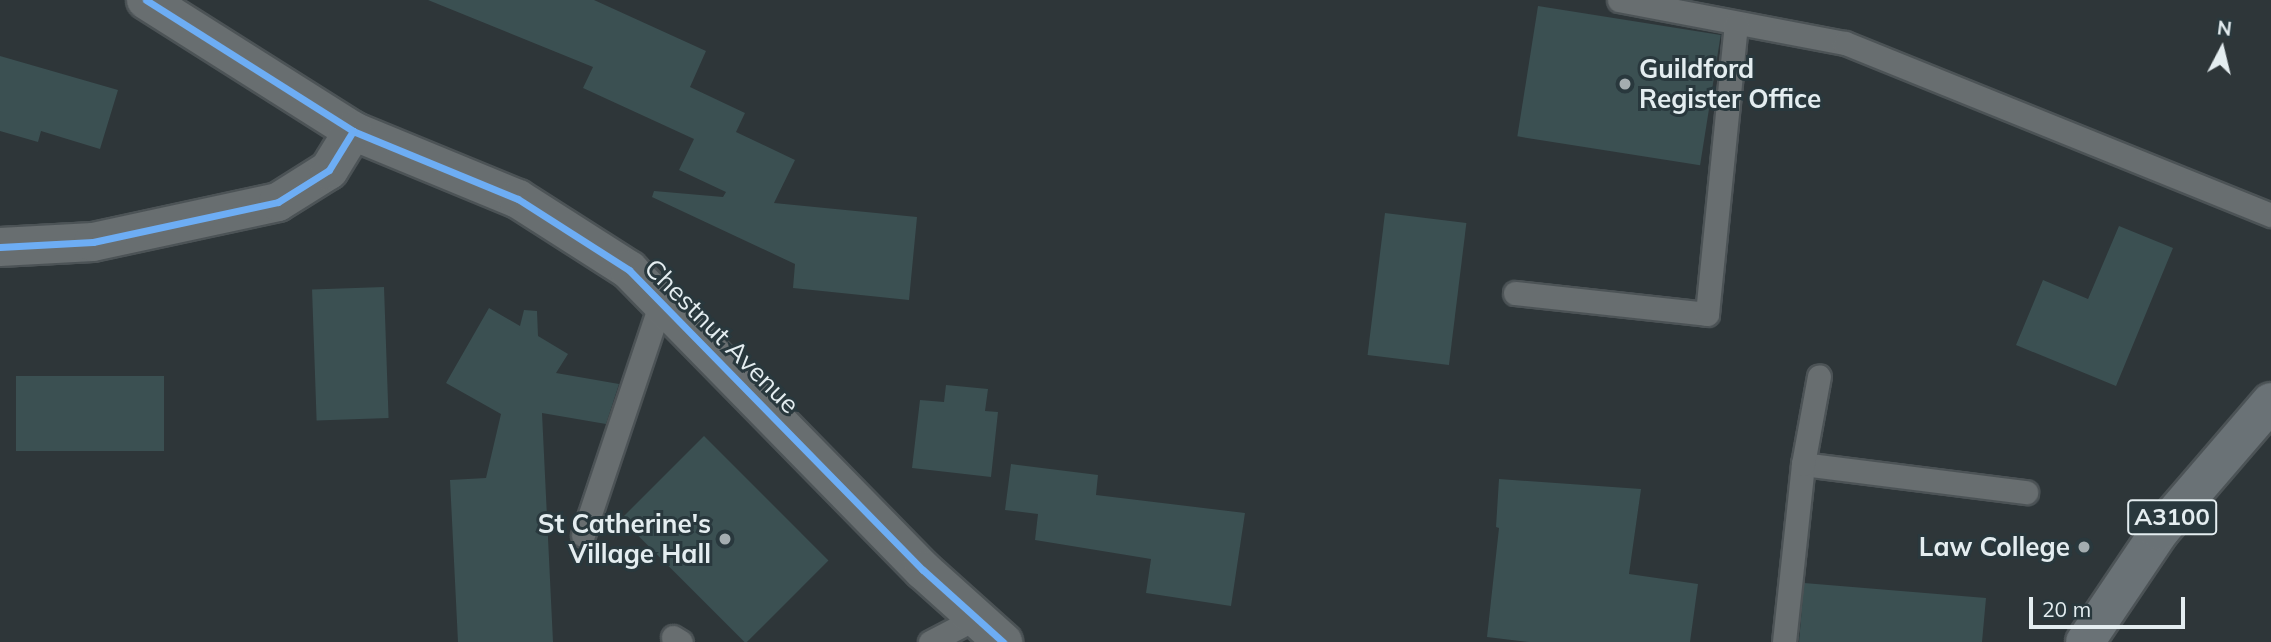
<!DOCTYPE html>
<style>
body{margin:0}
#map{position:relative;width:2271px;height:642px;overflow:hidden;background:#2e3639;font-family:Mulish,sans-serif}
div>[style]{position:absolute}
.building>*{inset:0;background:#3b5052;transform-origin:0 0}
.roads{filter:drop-shadow(2px 0 #4c5356) drop-shadow(-2px 0 #4c5356) drop-shadow(0 2px #4c5356) drop-shadow(0 -2px #4c5356)}
.lane>*{height:23px;margin:-11.5px;padding:0 11.5px;transform-origin:11.5px;border-radius:11.5px;background:#686e70}
.street>*{height:38px;margin:-19px;padding:0 19px;transform-origin:19px;border-radius:19px;background:#686e70}
.primary>*{height:38px;margin:-19px;padding:0 19px;transform-origin:19px;border-radius:19px;background:#6a7276}
.cycleway>*{height:7px;margin:-3.5px;padding:0 3.5px;transform-origin:3.5px;border-radius:3.5px;background:#6dadf4}
.dots>*{width:19px;height:19px;translate:-50% -50%;box-sizing:border-box;border:4px solid #29383d;border-radius:50%}
span{translate:-50% -50%;white-space:nowrap;text-align:center;line-height:1.15;-webkit-text-stroke:6px #29383d;paint-order:stroke}
.shield-label span{padding:2px 5px;background:#29383d;border:2px solid;border-radius:5px;-webkit-text-stroke-width:0}
.shield-label{font-size:24px;color:#e4edf0;font-weight:700}
.poi-label{font-size:26px;color:#e4edf0;font-weight:700}
.left{translate:0 -50%;text-align:left}
.right{translate:-100% -50%;text-align:right}
.street-label{font-size:26px;color:#e4edf0}
.north{position:absolute;left:2187px;top:14px;width:70px;height:70px;-webkit-text-stroke:5px #29383d;paint-order:stroke;rotate:7deg;font-size:19px;font-weight:700;line-height:28px;text-align:center;color:#e4edf0}
.north::after{content:'';display:block;margin:auto;width:24px;height:32px;background:#e4edf0;clip-path:polygon(50% 0,100% 100%,50% 72%,0 100%)}
.scale{position:absolute;left:2029px;top:597px;width:156px;height:32px;box-sizing:border-box;border:4px solid #e4edf0;border-top:0;padding-left:9px;font-size:21px;line-height:24px;white-space:nowrap;color:#e4edf0;-webkit-text-stroke:5px #29383d;paint-order:stroke}
</style>
<div id="map">
<div class="building">
<i style="clip-path:polygon(428px 0,594px 0,706px 51px,690px 87px,745px 113px,736px 132px,795px 160px,774px 203px,917px 217px,909px 300px,793px 288px,795px 264px,652px 197px,654px 191px,723px 197px,726px 192px,679px 170px,694px 139px,583px 88px,593px 67px)"></i>
<i style="left:1538px;top:6px;width:185px;height:132px;rotate:9deg"></i>
<i style="clip-path:polygon(0 56px,118px 90px,100px 149px,41px 131px,38px 142px,0 131px)"></i>
<i style="left:1385px;top:213px;width:82px;height:143px;rotate:7deg"></i>
<i style="clip-path:polygon(2119px 226px,2173px 248px,2116px 386px,2016px 345px,2043px 280px,2088px 299px)"></i>
<i style="left:384px;top:287px;width:131px;height:72px;rotate:88deg"></i>
<i style="clip-path:polygon(489px 308px,520px 326px,524px 310px,537px 311px,538px 336px,568px 354px,556px 373px,619px 384px,606px 424px,542px 413px,553px 642px,458px 642px,450px 480px,486px 478px,501px 414px,446px 383px)"></i>
<i style="left:164px;top:376px;width:75px;height:148px;rotate:90deg"></i>
<i style="clip-path:polygon(946px 385px,988px 389px,985px 411px,998px 412px,991px 477px,912px 468px,920px 400px,944px 402px)"></i>
<i style="left:704px;top:436px;width:176px;height:117px;rotate:45deg"></i>
<i style="clip-path:polygon(1011px 464px,1098px 475px,1096px 495px,1245px 513px,1231px 606px,1146px 593px,1151px 559px,1035px 540px,1038px 514px,1005px 510px)"></i>
<i style="clip-path:polygon(1499px 479px,1641px 489px,1629px 574px,1698px 584px,1690px 642px,1529px 642px,1487px 637px,1499px 528px,1496px 527px)"></i>
<i style="clip-path:polygon(1804px 583px,1986px 598px,1982px 642px,1799px 642px)"></i>
</div>
<div class="roads">
<div class="lane">
<i style="left:1619px;top:0;width:230px;rotate:10.8deg"></i>
<i style="left:1845px;top:43px;width:459px;rotate:22deg"></i>
<i style="left:1515px;top:293px;width:193px;rotate:6.2deg"></i>
<i style="left:1707px;top:314px;width:292px;rotate:-84.3deg"></i>
<i style="left:1803px;top:464px;width:225px;rotate:7.2deg"></i>
<i style="left:583px;top:535px;width:246px;rotate:-71.5deg"></i>
<i style="left:673px;top:637px;width:9px;rotate:32deg"></i>
<i style="left:930px;top:642px;width:52px;rotate:-27.6deg"></i>
<i style="left:1784px;top:642px;width:179px;rotate:-83.9deg"></i>
<i style="left:1803px;top:464px;width:89px;rotate:-79.7deg"></i>
</div>
<div class="street">
<i style="left:146px;top:0;width:245px;rotate:32.3deg"></i>
<i style="left:353px;top:131px;width:178px;rotate:22.4deg"></i>
<i style="left:518px;top:199px;width:132px;rotate:32.6deg"></i>
<i style="left:629px;top:270px;width:420px;rotate:45.6deg"></i>
<i style="left:923px;top:570px;width:108px;rotate:42deg"></i>
<i style="left:0;top:247px;width:93px;rotate:-3.1deg"></i>
<i style="left:93px;top:242px;width:189px;rotate:-12.2deg"></i>
<i style="left:278px;top:202px;width:60px;rotate:-32.1deg"></i>
<i style="left:329px;top:170px;width:46px;rotate:-58.4deg"></i>
</div>
<div class="primary">
<i style="left:2085px;top:642px;width:134px;rotate:-56deg"></i>
<i style="left:2160px;top:531px;width:170px;rotate:-49.3deg"></i>
</div>
</div>
<div class="cycleway">
<i style="left:146px;top:0;width:245px;rotate:32.3deg"></i>
<i style="left:353px;top:131px;width:178px;rotate:22.4deg"></i>
<i style="left:518px;top:199px;width:132px;rotate:32.6deg"></i>
<i style="left:629px;top:270px;width:420px;rotate:45.6deg"></i>
<i style="left:923px;top:570px;width:108px;rotate:42deg"></i>
<i style="left:0;top:247px;width:93px;rotate:-3.1deg"></i>
<i style="left:93px;top:242px;width:189px;rotate:-12.2deg"></i>
<i style="left:278px;top:202px;width:60px;rotate:-32.1deg"></i>
<i style="left:329px;top:170px;width:46px;rotate:-58.4deg"></i>
</div>
<div class="dots">
<i style="left:1625px;top:84px;background:#a4adb0"></i>
<i style="left:725px;top:539px;background:#a4adb0"></i>
<i style="left:2084px;top:547px;background:#a4adb0"></i>
</div>
<div class="shield-label">
<span style="left:2172px;top:517px">A3100</span>
</div>
<div class="poi-label">
<span class="left" style="left:1639px;top:84px">Guildford<br>Register Office</span>
<span class="right" style="left:711px;top:539px">St Catherine's<br>Village Hall</span>
<span class="right" style="left:2070px;top:547px">Law College</span>
</div>
<div class="street-label">
<span style="left:722px;top:336px;rotate:45deg">Chestnut Avenue</span>
</div>
<div class="north">N</div>
<div class="scale">20 m</div>
</div>
